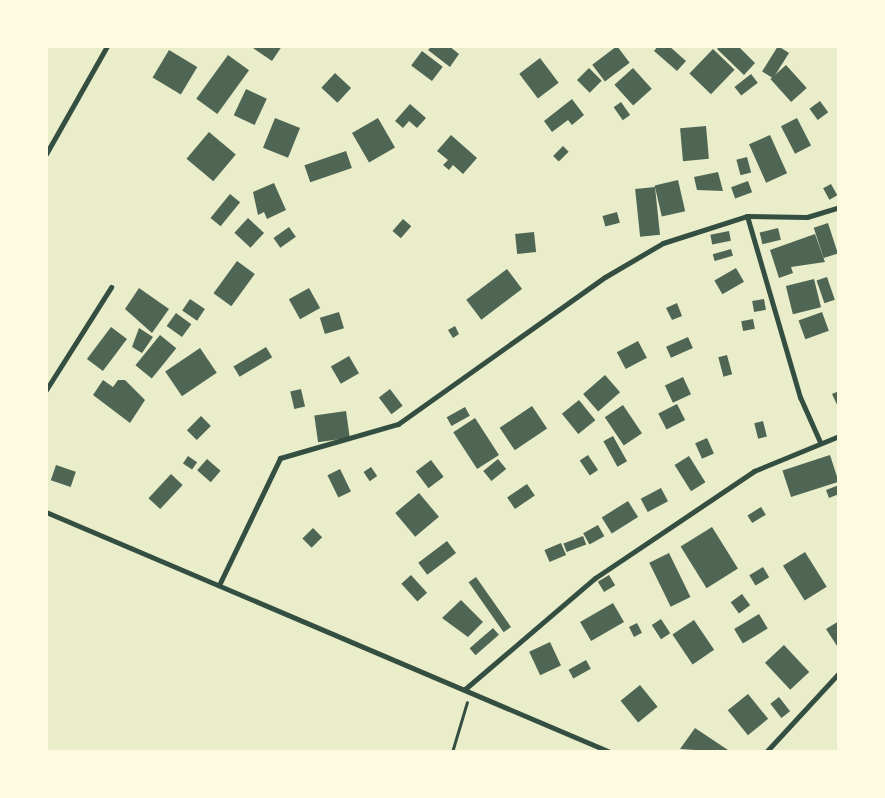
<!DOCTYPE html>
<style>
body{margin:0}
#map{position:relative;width:885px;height:798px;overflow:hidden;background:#e9edc9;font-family:"Work Sans",sans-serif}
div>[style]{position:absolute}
.building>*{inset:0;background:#4f6655;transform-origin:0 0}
.path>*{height:3px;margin:-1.5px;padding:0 1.5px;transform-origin:1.5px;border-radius:1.5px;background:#344e41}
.minor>*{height:5px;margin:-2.5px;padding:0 2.5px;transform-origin:2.5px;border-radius:2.5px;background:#344e41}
span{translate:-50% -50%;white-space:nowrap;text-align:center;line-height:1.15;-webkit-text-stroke:4px #fefae0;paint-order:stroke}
.frame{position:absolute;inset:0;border:48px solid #fefae0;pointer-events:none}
</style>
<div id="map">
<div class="building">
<i style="clip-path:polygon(250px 46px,282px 46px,272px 61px)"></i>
<i style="clip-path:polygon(432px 46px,449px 46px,459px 54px,450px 67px,428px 50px)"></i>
<i style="left:617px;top:46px;width:21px;height:31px;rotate:53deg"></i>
<i style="clip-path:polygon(658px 46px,669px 46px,686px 61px,677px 71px,654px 51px)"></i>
<i style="clip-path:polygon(720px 46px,738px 46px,755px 63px,744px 75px,717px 49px)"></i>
<i style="left:778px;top:46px;width:13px;height:30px;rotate:32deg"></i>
<i style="left:713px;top:49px;width:30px;height:34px;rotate:44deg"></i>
<i style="left:169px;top:50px;width:33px;height:32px;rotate:31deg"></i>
<i style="left:422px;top:51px;width:26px;height:18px;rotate:37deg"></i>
<i style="left:228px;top:55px;width:26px;height:54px;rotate:36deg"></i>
<i style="left:540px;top:58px;width:31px;height:26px;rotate:53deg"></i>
<i style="left:786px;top:65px;width:31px;height:21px;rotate:48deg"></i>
<i style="left:589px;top:68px;width:18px;height:17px;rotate:45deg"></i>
<i style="left:633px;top:68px;width:28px;height:25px;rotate:48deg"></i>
<i style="left:335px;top:73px;width:22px;height:20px;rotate:43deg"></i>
<i style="left:751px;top:74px;width:11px;height:21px;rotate:52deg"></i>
<i style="left:246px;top:89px;width:23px;height:29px;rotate:25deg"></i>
<i style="clip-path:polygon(572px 99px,584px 115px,572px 125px,568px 120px,552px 132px,544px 121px)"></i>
<i style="left:820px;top:101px;width:14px;height:13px;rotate:54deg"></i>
<i style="left:621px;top:102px;width:16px;height:9px;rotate:55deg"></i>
<i style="clip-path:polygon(410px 104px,426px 118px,417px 128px,409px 121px,403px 128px,395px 121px)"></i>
<i style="left:275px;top:118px;width:27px;height:32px;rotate:22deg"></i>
<i style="left:378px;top:118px;width:34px;height:30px;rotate:60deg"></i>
<i style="left:797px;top:118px;width:31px;height:18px;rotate:63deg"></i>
<i style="left:706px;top:126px;width:33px;height:26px;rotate:85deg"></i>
<i style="left:209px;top:132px;width:35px;height:35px;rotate:40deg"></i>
<i style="clip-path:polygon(451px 135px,477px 158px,463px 174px,453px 165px,449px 170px,443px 165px,448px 160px,437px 151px)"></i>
<i style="left:770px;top:135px;width:42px;height:23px;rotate:66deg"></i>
<i style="left:563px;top:146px;width:8px;height:14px;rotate:45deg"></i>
<i style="left:346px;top:151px;width:18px;height:44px;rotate:71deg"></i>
<i style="left:747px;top:157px;width:16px;height:11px;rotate:75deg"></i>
<i style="clip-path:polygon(718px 172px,723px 191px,697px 190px,694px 177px)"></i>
<i style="left:678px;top:180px;width:32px;height:24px;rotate:77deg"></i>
<i style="left:748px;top:181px;width:12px;height:18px;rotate:70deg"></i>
<i style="clip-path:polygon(274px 183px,286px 210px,267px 219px,264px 212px,258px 215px,253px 192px)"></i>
<i style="left:831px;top:184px;width:13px;height:9px;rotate:61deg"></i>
<i style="left:655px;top:187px;width:48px;height:20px;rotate:84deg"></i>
<i style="left:230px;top:194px;width:13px;height:31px;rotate:39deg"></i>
<i style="left:617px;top:212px;width:11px;height:15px;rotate:75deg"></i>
<i style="left:248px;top:218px;width:22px;height:20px;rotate:43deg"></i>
<i style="left:403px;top:219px;width:11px;height:16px;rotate:41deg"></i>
<i style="left:828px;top:223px;width:32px;height:15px;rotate:72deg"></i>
<i style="left:289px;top:227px;width:12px;height:19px;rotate:55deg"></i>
<i style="left:778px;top:228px;width:12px;height:19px;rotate:76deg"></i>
<i style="left:729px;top:231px;width:10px;height:19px;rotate:79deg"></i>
<i style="left:534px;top:232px;width:20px;height:19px;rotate:84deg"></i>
<i style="clip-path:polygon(815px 234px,825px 262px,791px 267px,793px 273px,779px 278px,770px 250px)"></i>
<i style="left:731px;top:249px;width:7px;height:19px;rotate:74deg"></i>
<i style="left:237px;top:261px;width:22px;height:40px;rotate:36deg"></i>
<i style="left:736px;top:268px;width:16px;height:25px;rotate:60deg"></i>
<i style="left:507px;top:269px;width:25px;height:51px;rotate:53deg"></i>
<i style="left:827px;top:277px;width:24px;height:11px;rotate:71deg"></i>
<i style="left:814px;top:279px;width:29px;height:29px;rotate:76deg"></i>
<i style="clip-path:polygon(139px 288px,169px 309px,152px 333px,125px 309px)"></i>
<i style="left:309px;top:288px;width:23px;height:23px;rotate:61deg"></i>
<i style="left:190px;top:299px;width:18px;height:14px;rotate:34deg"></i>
<i style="left:764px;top:299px;width:11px;height:12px;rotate:80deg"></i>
<i style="clip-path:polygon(677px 303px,682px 316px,672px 320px,666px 308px)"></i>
<i style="left:339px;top:312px;width:17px;height:20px;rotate:73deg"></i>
<i style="left:822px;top:312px;width:20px;height:25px;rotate:70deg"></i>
<i style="left:176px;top:313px;width:19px;height:16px;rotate:36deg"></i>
<i style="left:753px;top:319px;width:10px;height:12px;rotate:79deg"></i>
<i style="clip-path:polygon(455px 326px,459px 334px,453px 338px,448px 330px)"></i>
<i style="left:111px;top:327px;width:20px;height:40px;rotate:37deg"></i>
<i style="clip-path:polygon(139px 328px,153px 337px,142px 353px,132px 347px)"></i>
<i style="left:160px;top:335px;width:21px;height:39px;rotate:39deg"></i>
<i style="left:688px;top:337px;width:12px;height:24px;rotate:66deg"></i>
<i style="left:638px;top:341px;width:19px;height:24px;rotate:62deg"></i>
<i style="left:266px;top:347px;width:12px;height:38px;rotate:59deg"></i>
<i style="left:200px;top:348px;width:30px;height:42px;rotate:56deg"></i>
<i style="left:727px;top:355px;width:20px;height:9px;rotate:75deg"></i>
<i style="left:349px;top:356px;width:20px;height:21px;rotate:60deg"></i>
<i style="left:605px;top:375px;width:23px;height:29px;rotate:49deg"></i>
<i style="left:683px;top:377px;width:19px;height:20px;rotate:65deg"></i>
<i style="clip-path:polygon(103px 380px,113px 387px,118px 380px,125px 380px,145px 400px,130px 423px,93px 395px)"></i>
<i style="left:301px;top:389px;width:18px;height:11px;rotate:77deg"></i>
<i style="left:390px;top:389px;width:21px;height:14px;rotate:53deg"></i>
<i style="clip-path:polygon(839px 391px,839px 409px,832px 394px)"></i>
<i style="left:579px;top:400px;width:26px;height:22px;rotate:51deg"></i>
<i style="left:677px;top:404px;width:18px;height:21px;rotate:63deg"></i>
<i style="left:623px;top:405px;width:34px;height:22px;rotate:56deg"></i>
<i style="left:532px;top:406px;width:27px;height:39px;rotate:56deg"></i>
<i style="left:465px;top:407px;width:10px;height:21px;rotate:61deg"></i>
<i style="left:346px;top:411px;width:27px;height:32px;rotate:82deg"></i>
<i style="left:201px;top:416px;width:14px;height:20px;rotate:45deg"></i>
<i style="left:475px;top:418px;width:44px;height:26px;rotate:57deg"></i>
<i style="left:763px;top:421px;width:16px;height:9px;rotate:76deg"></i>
<i style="left:613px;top:436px;width:29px;height:11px;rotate:61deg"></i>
<i style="left:707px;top:438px;width:17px;height:13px;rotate:66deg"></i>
<i style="left:588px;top:455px;width:18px;height:10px;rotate:56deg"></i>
<i style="left:830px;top:455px;width:28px;height:50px;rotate:72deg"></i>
<i style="left:188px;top:456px;width:11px;height:9px;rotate:34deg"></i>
<i style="left:689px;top:456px;width:31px;height:17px;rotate:58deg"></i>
<i style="left:207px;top:459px;width:18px;height:15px;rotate:41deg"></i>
<i style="left:498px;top:459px;width:13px;height:19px;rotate:51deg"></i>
<i style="left:431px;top:460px;width:21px;height:19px;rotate:53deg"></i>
<i style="left:56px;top:465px;width:21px;height:16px;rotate:19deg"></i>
<i style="left:371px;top:467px;width:11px;height:9px;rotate:56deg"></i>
<i style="left:340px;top:469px;width:25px;height:14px;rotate:64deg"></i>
<i style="left:171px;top:474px;width:16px;height:33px;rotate:43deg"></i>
<i style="left:527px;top:484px;width:14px;height:24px;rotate:56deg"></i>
<i style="clip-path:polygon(839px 485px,839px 494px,829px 498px,826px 490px)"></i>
<i style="left:661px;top:488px;width:15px;height:23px;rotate:62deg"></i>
<i style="left:419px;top:493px;width:31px;height:31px;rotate:50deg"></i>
<i style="left:628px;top:501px;width:19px;height:31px;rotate:58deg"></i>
<i style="left:761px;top:507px;width:9px;height:16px;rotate:58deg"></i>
<i style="left:598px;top:525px;width:13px;height:17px;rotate:61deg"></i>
<i style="left:712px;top:527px;width:49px;height:37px;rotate:58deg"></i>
<i style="left:313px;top:528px;width:13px;height:15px;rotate:45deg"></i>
<i style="left:583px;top:536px;width:9px;height:21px;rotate:69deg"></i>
<i style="left:447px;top:541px;width:15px;height:36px;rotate:53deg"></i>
<i style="left:561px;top:543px;width:13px;height:18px;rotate:67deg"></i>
<i style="left:805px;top:552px;width:41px;height:26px;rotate:58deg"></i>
<i style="left:669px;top:553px;width:49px;height:22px;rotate:64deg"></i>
<i style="left:763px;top:567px;width:12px;height:16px;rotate:59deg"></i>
<i style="left:411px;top:575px;width:24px;height:13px;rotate:48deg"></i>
<i style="left:609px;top:575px;width:12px;height:13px;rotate:59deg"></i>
<i style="left:476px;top:577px;width:61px;height:9px;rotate:55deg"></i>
<i style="left:742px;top:594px;width:14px;height:14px;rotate:54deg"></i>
<i style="clip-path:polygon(461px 600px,483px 622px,468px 637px,442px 618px)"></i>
<i style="left:613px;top:603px;width:22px;height:38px;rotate:60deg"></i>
<i style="left:759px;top:614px;width:17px;height:29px;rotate:59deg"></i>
<i style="left:661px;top:619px;width:17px;height:11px;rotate:57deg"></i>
<i style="left:694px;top:620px;width:36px;height:26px;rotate:56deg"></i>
<i style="clip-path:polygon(839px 621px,839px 649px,826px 629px)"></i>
<i style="left:637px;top:623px;width:11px;height:9px;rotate:63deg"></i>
<i style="left:493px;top:628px;width:9px;height:31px;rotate:49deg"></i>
<i style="left:550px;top:642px;width:26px;height:23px;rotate:65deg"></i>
<i style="left:784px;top:645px;width:37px;height:26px;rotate:47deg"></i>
<i style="left:586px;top:660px;width:10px;height:20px;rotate:61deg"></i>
<i style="left:640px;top:685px;width:28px;height:25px;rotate:51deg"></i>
<i style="left:748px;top:694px;width:32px;height:26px;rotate:51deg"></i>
<i style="left:779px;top:697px;width:18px;height:11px;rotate:52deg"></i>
<i style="clip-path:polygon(695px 728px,728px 750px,727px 752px,680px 749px)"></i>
</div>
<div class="path">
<i style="left:452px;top:752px;width:52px;rotate:-73.3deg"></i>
</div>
<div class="minor">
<i style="left:46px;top:154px;width:124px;rotate:-60.5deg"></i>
<i style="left:747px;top:216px;width:189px;rotate:73.7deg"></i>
<i style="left:800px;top:397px;width:49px;rotate:66deg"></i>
<i style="left:46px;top:390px;width:122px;rotate:-57.7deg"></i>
<i style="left:46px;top:512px;width:613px;rotate:23.05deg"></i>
<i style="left:219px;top:585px;width:141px;rotate:-64.3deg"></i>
<i style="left:280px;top:458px;width:123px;rotate:-16.1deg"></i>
<i style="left:398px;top:424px;width:254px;rotate:-35.4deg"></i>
<i style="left:605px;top:277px;width:67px;rotate:-30.4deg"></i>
<i style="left:663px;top:243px;width:88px;rotate:-17.8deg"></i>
<i style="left:747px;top:216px;width:60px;rotate:1deg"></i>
<i style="left:807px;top:217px;width:34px;rotate:-17deg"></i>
<i style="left:465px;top:689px;width:171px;rotate:-40.5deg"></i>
<i style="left:595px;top:578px;width:192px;rotate:-33.9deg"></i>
<i style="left:754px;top:471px;width:92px;rotate:-22.4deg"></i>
<i style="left:766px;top:752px;width:108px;rotate:-47.3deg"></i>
</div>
<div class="frame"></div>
</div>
